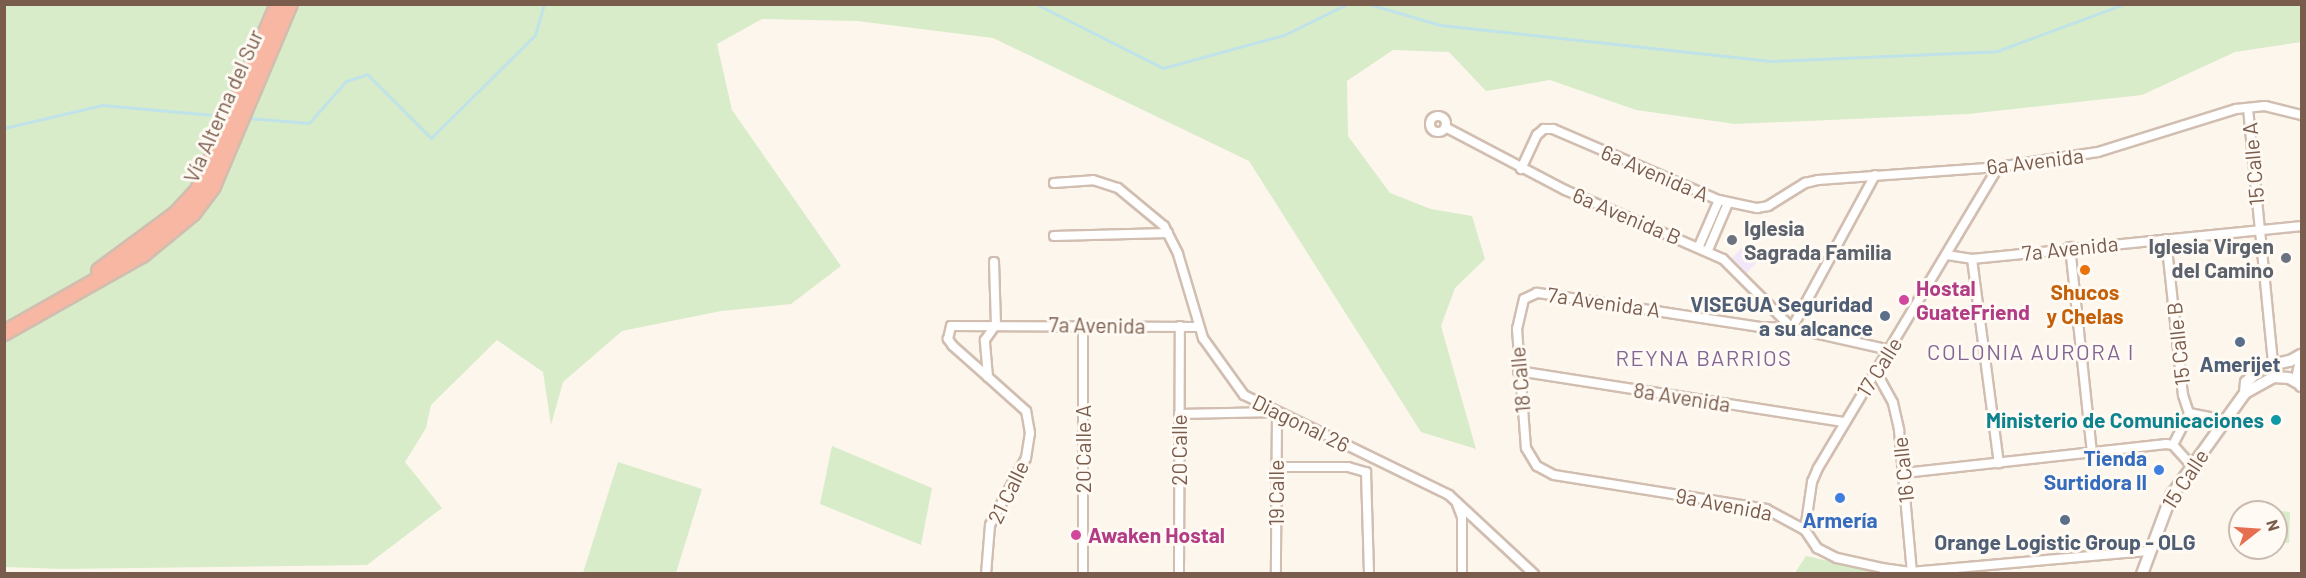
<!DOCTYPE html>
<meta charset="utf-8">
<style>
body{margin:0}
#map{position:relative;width:2306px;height:578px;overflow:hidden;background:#fdf6ec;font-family:Barlow,sans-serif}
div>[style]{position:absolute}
.education>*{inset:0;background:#f3e8fa;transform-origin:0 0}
.green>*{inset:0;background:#d8ecc9}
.stream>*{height:3px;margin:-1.5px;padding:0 1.5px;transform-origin:1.5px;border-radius:1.5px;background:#bfe3e8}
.roads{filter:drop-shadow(2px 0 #d1beb0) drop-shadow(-2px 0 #d1beb0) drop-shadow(0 2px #d1beb0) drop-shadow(0 -2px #d1beb0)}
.street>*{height:8px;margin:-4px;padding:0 4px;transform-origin:4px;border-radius:4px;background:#fff}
.street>.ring{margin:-4px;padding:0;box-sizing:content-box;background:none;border:8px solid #fff;border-radius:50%}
.secondary>*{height:10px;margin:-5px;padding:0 5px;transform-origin:5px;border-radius:5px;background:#fff}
.highway>*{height:14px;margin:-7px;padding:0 7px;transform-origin:7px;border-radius:7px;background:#f7b7a3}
.dots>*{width:16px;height:16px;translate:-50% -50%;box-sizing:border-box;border:3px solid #fffaf3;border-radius:50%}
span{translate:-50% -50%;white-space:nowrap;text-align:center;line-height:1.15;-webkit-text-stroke:6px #fffaf3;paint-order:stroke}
.street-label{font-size:21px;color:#7a5c4d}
.worship-label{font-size:21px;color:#5b616d;font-weight:700}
.left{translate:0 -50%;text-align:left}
.right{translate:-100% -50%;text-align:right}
.hotel-label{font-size:21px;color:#b23c85;font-weight:700}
.food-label{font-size:21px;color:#c56008;font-weight:700}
.service-label{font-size:21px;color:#4e5e75;font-weight:700}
.culture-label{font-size:21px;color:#0d838f;font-weight:700}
.shop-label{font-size:21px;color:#366cbe;font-weight:700}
.neighbourhood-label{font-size:22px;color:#846695;letter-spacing:1.5px}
.frame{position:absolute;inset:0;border:6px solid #7a5c4d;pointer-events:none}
.north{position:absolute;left:2228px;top:500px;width:60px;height:60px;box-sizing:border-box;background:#fffaf3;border:2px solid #cabbb1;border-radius:50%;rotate:73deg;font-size:16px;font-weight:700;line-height:24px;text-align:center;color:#7a5c4d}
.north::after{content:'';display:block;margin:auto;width:21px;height:27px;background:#e76f51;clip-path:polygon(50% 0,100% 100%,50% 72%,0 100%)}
</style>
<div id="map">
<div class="education">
<i style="left:1745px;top:244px;width:21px;height:21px;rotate:43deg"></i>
</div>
<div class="green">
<i style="clip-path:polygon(5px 5px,2301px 5px,2301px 42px,2235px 52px,2142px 95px,1968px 114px,1735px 124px,1636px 110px,1550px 80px,1486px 91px,1449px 52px,1393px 50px,1347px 81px,1348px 136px,1390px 193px,1431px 209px,1472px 216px,1485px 259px,1455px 288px,1441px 326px,1476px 449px,1421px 432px,1249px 161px,993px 38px,857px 21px,762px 19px,717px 44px,732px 110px,841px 266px,791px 304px,721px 311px,622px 331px,563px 382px,551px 425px,543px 372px,497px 340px,431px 405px,426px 428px,405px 462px,442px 508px,367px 565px,62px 569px,5px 567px)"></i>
<i style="clip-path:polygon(832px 446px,932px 488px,921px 545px,820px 504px)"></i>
<i style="clip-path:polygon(618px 462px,702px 489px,676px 573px,583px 573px)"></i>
<i style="clip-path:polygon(2256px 508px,2290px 512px,2289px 543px,2276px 542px,2276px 512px,2256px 512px)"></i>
<i style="clip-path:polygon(1806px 556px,1829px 561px,1883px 573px,1795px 573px)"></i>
</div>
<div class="stream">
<i style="left:1036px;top:4px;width:142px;rotate:26.7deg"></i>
<i style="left:1163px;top:68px;width:125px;rotate:-15.3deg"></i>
<i style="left:1284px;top:35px;width:70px;rotate:-26.2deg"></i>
<i style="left:1369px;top:4px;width:74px;rotate:16.5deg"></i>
<i style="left:1440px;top:25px;width:333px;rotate:6.2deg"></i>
<i style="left:1771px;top:61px;width:226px;rotate:-2.5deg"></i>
<i style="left:1997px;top:51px;width:135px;rotate:-20.3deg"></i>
<i style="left:246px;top:118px;width:63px;rotate:4.5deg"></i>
<i style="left:309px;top:123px;width:56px;rotate:-48.6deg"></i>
<i style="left:346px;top:81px;width:22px;rotate:-18deg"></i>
<i style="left:367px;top:74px;width:91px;rotate:45deg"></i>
<i style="left:431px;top:138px;width:146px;rotate:-44.7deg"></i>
<i style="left:535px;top:35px;width:32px;rotate:-74deg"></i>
<i style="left:4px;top:128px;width:101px;rotate:-13.2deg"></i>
<i style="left:102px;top:105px;width:123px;rotate:5.1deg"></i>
</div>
<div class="roads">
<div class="street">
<i style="left:2248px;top:108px;width:257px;rotate:84.4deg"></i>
<i class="ring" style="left:1430px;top:116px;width:8px;height:8px"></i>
<i style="left:1445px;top:127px;width:136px;rotate:27.7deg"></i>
<i style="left:1565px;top:190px;width:172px;rotate:23.6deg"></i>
<i style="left:1723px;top:259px;width:98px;rotate:45deg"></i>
<i style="left:1792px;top:328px;width:174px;rotate:-61.5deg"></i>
<i style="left:1521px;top:169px;width:38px;rotate:-65deg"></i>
<i style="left:1537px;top:135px;width:9px;rotate:-41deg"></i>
<i style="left:1544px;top:129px;width:9px"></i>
<i style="left:1553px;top:129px;width:181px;rotate:23.2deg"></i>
<i style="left:1719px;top:200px;width:39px;rotate:12deg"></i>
<i style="left:1757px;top:208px;width:11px;rotate:-10deg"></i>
<i style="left:1768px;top:206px;width:44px;rotate:-31.9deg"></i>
<i style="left:1805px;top:183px;width:13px;rotate:-13deg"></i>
<i style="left:1818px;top:180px;width:180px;rotate:-4.1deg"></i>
<i style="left:1998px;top:167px;width:101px;rotate:-8.5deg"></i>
<i style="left:2098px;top:152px;width:145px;rotate:-17.3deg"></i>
<i style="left:2236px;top:109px;width:29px;rotate:-6deg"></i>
<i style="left:2265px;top:106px;width:38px;rotate:14deg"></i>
<i style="left:1054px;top:183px;width:39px;rotate:-4deg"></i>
<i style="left:1093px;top:180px;width:26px;rotate:18deg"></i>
<i style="left:1118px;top:188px;width:60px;rotate:39.6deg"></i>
<i style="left:1164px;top:226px;width:31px;rotate:63deg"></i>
<i style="left:1178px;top:254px;width:88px;rotate:73.4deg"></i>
<i style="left:1203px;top:338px;width:70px;rotate:54.3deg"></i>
<i style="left:1244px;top:395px;width:228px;rotate:26deg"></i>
<i style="left:1449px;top:495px;width:116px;rotate:42.9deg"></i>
<i style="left:1054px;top:236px;width:114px;rotate:-1.5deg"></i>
<i style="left:2166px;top:239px;width:157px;rotate:83.8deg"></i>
<i style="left:2183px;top:395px;width:19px;rotate:72deg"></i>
<i style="left:1699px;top:246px;width:50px;rotate:-66.5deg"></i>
<i style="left:2070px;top:247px;width:206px;rotate:83.9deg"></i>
<i style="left:1708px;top:250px;width:51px;rotate:-66.9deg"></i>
<i style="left:1947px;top:255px;width:25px;rotate:9deg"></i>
<i style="left:1972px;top:259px;width:332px;rotate:-5.7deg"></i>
<i style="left:1972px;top:259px;width:206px;rotate:82.5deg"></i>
<i style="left:994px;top:262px;width:62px;rotate:88.2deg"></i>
<i style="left:1083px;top:325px;width:249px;rotate:90deg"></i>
<i style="left:1890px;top:350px;width:100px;rotate:-167.3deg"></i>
<i style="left:1792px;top:328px;width:32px;rotate:-178deg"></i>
<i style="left:1760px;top:327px;width:226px;rotate:-171.3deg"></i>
<i style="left:1537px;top:293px;width:14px;rotate:155deg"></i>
<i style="left:1524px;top:299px;width:31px;rotate:103deg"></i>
<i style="left:1517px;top:329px;width:119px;rotate:85.7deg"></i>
<i style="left:1526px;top:448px;width:21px;rotate:59deg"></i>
<i style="left:1537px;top:466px;width:19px;rotate:28deg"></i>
<i style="left:1554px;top:475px;width:215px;rotate:9.1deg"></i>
<i style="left:1766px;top:509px;width:44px;rotate:28.3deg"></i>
<i style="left:1805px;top:530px;width:22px;rotate:56deg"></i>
<i style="left:1817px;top:548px;width:22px;rotate:27deg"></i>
<i style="left:1837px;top:558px;width:46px;rotate:12.5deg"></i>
<i style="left:1882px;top:568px;width:30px;rotate:8deg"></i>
<i style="left:1912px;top:572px;width:238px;rotate:-5.1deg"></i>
<i style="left:1518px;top:371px;width:331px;rotate:8.9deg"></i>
<i style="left:1876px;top:372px;width:35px;rotate:61deg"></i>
<i style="left:1893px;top:403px;width:28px;rotate:77deg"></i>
<i style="left:1899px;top:430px;width:143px;rotate:84.8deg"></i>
<i style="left:988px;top:377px;width:47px;rotate:-138.5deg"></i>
<i style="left:953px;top:346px;width:9px;rotate:-126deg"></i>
<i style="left:948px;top:339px;width:13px;rotate:-77deg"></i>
<i style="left:951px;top:326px;width:247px;rotate:0.2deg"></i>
<i style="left:2189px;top:413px;width:36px;rotate:11deg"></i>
<i style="left:1179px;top:414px;width:98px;rotate:-1.2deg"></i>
<i style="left:1277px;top:412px;width:162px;rotate:90.4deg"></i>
<i style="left:2173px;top:445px;width:36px;rotate:-63deg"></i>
<i style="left:1277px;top:467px;width:71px"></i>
<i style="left:1348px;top:467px;width:19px;rotate:16deg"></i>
<i style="left:1366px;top:472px;width:102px;rotate:88.3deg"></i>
<i style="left:1904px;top:473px;width:264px;rotate:-6.3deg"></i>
<i style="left:2166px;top:444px;width:7px;rotate:8deg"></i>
<i style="left:2173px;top:445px;width:27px;rotate:48deg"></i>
<i style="left:1457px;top:504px;width:14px;rotate:69deg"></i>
<i style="left:1462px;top:517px;width:57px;rotate:90deg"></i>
<i style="left:1805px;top:530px;width:49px;rotate:-81.7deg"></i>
<i style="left:1812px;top:482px;width:15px;rotate:-67deg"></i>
<i style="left:1818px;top:468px;width:351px;rotate:-59.1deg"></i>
<i style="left:986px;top:574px;width:49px;rotate:-85.3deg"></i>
<i style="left:990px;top:525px;width:76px;rotate:-61.8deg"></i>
<i style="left:1026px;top:458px;width:25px;rotate:-81deg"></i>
<i style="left:1030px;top:433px;width:22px;rotate:-100deg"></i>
<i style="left:1026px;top:411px;width:51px;rotate:-138.2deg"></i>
<i style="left:988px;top:377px;width:37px;rotate:-95deg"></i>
<i style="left:985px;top:340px;width:19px;rotate:-55deg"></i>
<i style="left:1179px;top:574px;width:248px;rotate:-89.8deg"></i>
</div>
<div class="secondary">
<i style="left:2301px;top:386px;width:12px;rotate:-104deg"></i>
<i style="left:2298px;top:374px;width:19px;rotate:-78deg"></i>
<i style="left:2245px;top:393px;width:33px;rotate:-29deg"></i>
<i style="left:2274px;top:377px;width:15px;rotate:4deg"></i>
<i style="left:2289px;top:378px;width:13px;rotate:29deg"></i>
<i style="left:2142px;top:574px;width:83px;rotate:-69.6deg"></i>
<i style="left:2171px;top:496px;width:127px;rotate:-54.3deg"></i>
<i style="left:2245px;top:393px;width:11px;rotate:-85deg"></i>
<i style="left:2246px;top:382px;width:23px;rotate:-41deg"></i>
<i style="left:2263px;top:367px;width:28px;rotate:-13deg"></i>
<i style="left:2290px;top:361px;width:13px;rotate:-29deg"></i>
</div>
<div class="highway">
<i style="left:99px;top:271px;width:96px;rotate:-36.5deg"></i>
<i style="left:176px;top:214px;width:33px;rotate:-47deg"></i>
<i style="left:198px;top:190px;width:202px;rotate:-66.7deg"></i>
<i style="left:4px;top:333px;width:159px;rotate:-29.5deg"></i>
<i style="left:142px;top:255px;width:66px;rotate:-39.5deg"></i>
<i style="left:193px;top:213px;width:34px;rotate:-53deg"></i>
<i style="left:213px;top:186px;width:198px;rotate:-67.1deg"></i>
</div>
</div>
<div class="dots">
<i style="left:1732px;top:240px;background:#6b7280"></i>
<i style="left:2286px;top:258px;background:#6b7280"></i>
<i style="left:2085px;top:270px;background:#e8710a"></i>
<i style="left:1904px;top:300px;background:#d1479c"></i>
<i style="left:1885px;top:316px;background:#5c6f8a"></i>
<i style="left:2240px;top:342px;background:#5c6f8a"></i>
<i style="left:2276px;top:420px;background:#0f9aa8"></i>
<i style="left:2159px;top:470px;background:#3f7fe0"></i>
<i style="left:1840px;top:498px;background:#3f7fe0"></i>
<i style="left:2065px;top:520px;background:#5c6f8a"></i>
<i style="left:1076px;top:535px;background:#d1479c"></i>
</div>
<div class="street-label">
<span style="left:223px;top:106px;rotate:-66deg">Vía Alterna del Sur</span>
<span style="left:2035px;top:161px;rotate:-7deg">6a Avenida</span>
<span style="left:2253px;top:164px;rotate:-95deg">15 Calle A</span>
<span style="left:1655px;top:173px;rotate:23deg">6a Avenida A</span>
<span style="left:1627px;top:216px;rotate:23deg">6a Avenida B</span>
<span style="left:2070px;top:248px;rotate:-6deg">7a Avenida</span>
<span style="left:1604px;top:302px;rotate:8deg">7a Avenida A</span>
<span style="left:1097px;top:325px;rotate:1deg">7a Avenida</span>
<span style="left:2178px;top:344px;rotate:-96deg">15 Calle B</span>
<span style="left:1879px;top:367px;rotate:-58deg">17 Calle</span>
<span style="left:1520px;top:380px;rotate:-95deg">18 Calle</span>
<span style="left:1682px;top:397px;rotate:9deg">8a Avenida</span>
<span style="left:1301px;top:423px;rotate:26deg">Diagonal 26</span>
<span style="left:1083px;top:449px;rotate:-90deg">20 Calle A</span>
<span style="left:1179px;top:450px;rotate:-90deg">20 Calle</span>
<span style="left:1903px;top:470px;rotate:-96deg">16 Calle</span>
<span style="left:2185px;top:479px;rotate:-57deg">15 Calle</span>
<span style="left:1008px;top:492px;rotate:-64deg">21 Calle</span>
<span style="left:1276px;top:493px;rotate:-90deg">19 Calle</span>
<span style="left:1724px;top:504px;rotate:11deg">9a Avenida</span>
</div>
<div class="worship-label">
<span class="left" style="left:1744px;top:240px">Iglesia<br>Sagrada Familia</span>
<span class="right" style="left:2274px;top:258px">Iglesia Virgen<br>del Camino</span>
</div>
<div class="hotel-label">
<span class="left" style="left:1916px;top:300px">Hostal<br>GuateFriend</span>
<span class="left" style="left:1088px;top:535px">Awaken Hostal</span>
</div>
<div class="food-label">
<span style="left:2085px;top:304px">Shucos<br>y Chelas</span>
</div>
<div class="service-label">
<span class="right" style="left:1873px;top:316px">VISEGUA Seguridad<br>a su alcance</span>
<span style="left:2240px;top:364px">Amerijet</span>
<span style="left:2065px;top:542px">Orange Logistic Group - OLG</span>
</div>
<div class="culture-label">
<span class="right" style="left:2264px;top:420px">Ministerio de Comunicaciones</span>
</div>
<div class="shop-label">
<span class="right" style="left:2147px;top:470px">Tienda<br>Surtidora II</span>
<span style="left:1840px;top:520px">Armería</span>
</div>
<div class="neighbourhood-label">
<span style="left:2031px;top:352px">COLONIA AURORA I</span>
<span style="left:1704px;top:358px">REYNA BARRIOS</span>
</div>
<div class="frame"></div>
<div class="north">N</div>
</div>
